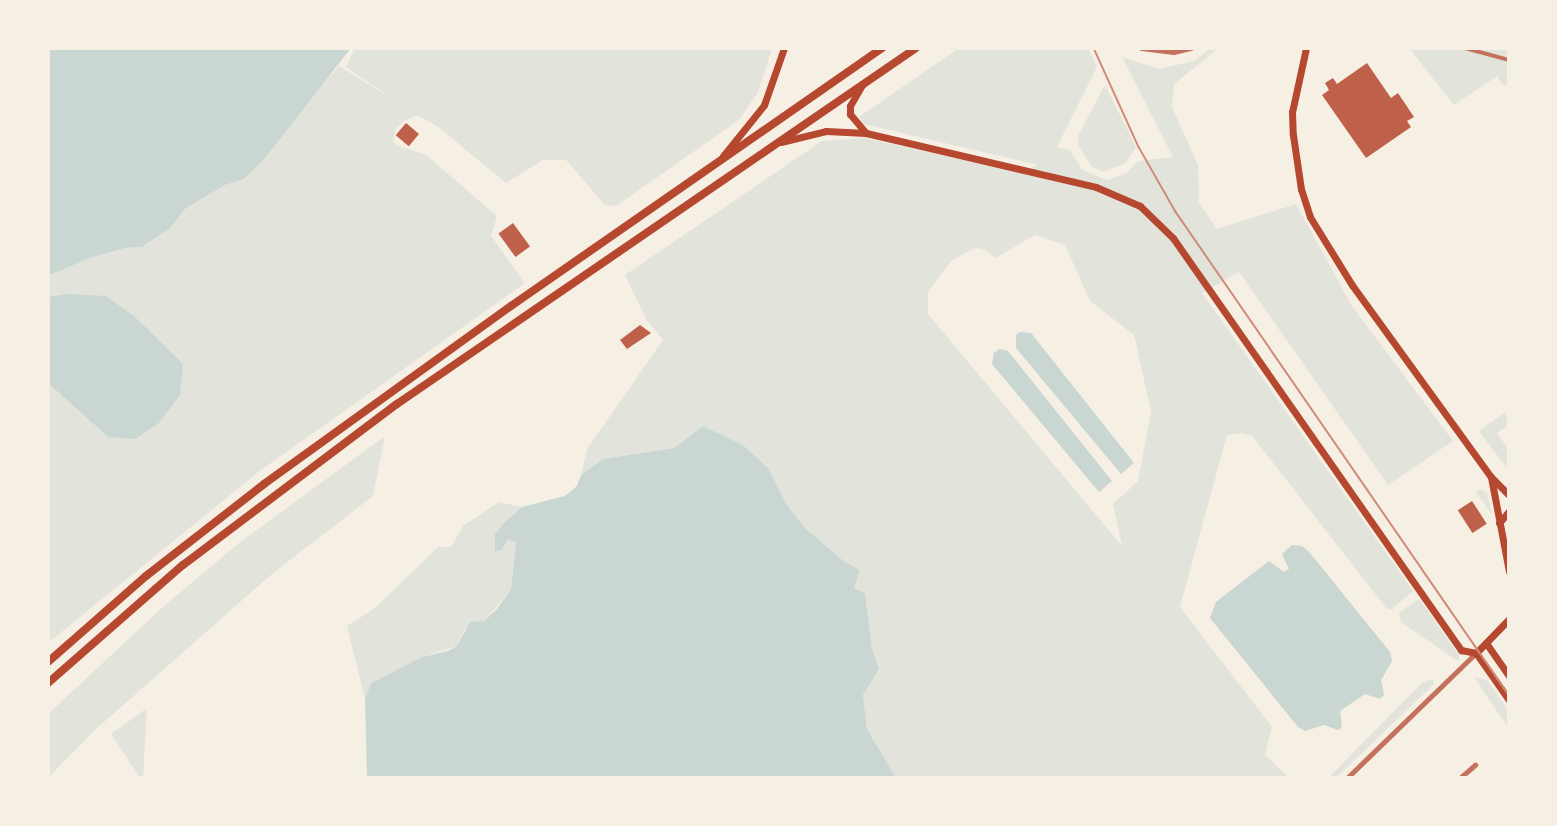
<!DOCTYPE html>
<style>
body{margin:0}
#map{position:relative;width:1557px;height:826px;overflow:hidden;background:#f6efe4;font-family:Montserrat,sans-serif}
div>[style]{position:absolute}
.green>*{inset:0;background:#e2e4dc}
.water>*{inset:0;background:#c9d6d2}
.building>*{inset:0;background:#bf614a;transform-origin:0 0}
.pedestrian>*{height:4px;margin:-2px;padding:0 2px;transform-origin:2px;border-radius:2px;background:#c5725c}
.minor>*{height:4.5px;margin:-2.25px;padding:0 2.25px;transform-origin:2.25px;border-radius:2.25px;background:#c5725c}
.tertiary>*{height:6px;margin:-3px;padding:0 3px;transform-origin:3px;border-radius:3px;background:#c5725c}
.secondary>*{height:7px;margin:-3.5px;padding:0 3.5px;transform-origin:3.5px;border-radius:3.5px;background:#b5482f}
.primary>*{height:8px;margin:-4px;padding:0 4px;transform-origin:4px;border-radius:4px;background:#b5482f}
.tram>*{height:1.5px;margin:-0.75px;padding:0 0.75px;transform-origin:0.75px;border-radius:0.75px;background:#cf8b77}
span{translate:-50% -50%;white-space:nowrap;text-align:center;line-height:1.15;-webkit-text-stroke:4.5px #f6efe4;paint-order:stroke}
.frame{position:absolute;inset:0;border:50px solid #f6efe4;pointer-events:none}
</style>
<div id="map">
<div class="green">
<i style="clip-path:polygon(355px 48px,772px 48px,758px 92px,739px 120px,616px 206px,605px 205px,566px 160px,543px 160px,506px 183px,437px 126px,417px 115px,404px 121px,396px 128px,393px 141px,398px 146px,425px 154px,497px 216px,491px 236px,525px 283px,261px 470px,48px 643px,48px 383px,108px 437px,106px 296px,48px 297px,48px 276px,90px 258px,125px 248px,142px 247px,170px 228px,186px 208px,225px 185px,244px 179px,265px 158px,299px 111px,339px 66px,397px 102px,346px 67px)"></i>
<i style="clip-path:polygon(evenodd,959px 48px,1088px 48px,1097px 67px,1057px 147px,1070px 150px,1082px 170px,1107px 180px,1127px 173px,1138px 161px,1173px 157px,1122px 57px,1159px 69px,1194px 61px,1211px 48px,1219px 48px,1174px 84px,1172px 107px,1198px 165px,1199px 203px,1217px 229px,1296px 204px,1352px 306px,1453px 441px,1388px 485px,1239px 272px,1202px 293px,1413px 591px,1392px 609px,1387px 609px,1253px 437px,1242px 433px,1227px 435px,1180px 607px,1272px 727px,1265px 755px,1289px 778px,896px 778px,867px 729px,863px 694px,879px 669px,872px 649px,865px 593px,854px 588px,846px 563px,806px 529px,787px 505px,768px 468px,743px 445px,703px 426px,674px 448px,603px 459px,581px 475px,587px 449px,663px 340px,646px 319px,625px 275px,822px 141px,865px 138px,1020px 173px,1038px 165px,864px 124px,859px 117px,959px 48px,1035px 235px,1065px 245px,1090px 301px,1134px 335px,1151px 411px,1138px 481px,1113px 504px,1122px 546px,928px 314px,928px 292px,951px 261px,975px 248px,986px 250px,995px 258px,1035px 235px)"></i>
<i style="clip-path:polygon(1409px 48px,1509px 48px,1509px 83px,1504px 86px,1497px 76px,1454px 105px)"></i>
<i style="clip-path:polygon(1105px 85px,1136px 147px,1126px 163px,1103px 172px,1092px 167px,1078px 145px,1079px 134px)"></i>
<i style="clip-path:polygon(1505px 412px,1509px 425px,1497px 433px,1509px 450px,1509px 471px,1479px 431px)"></i>
<i style="clip-path:polygon(385px 436px,373px 496px,272px 574px,95px 730px,48px 778px,48px 714px,164px 606px,239px 543px)"></i>
<i style="clip-path:polygon(1480px 489px,1487px 492px,1492px 515px,1476px 492px)"></i>
<i style="clip-path:polygon(499px 502px,522px 507px,504px 523px,502px 550px,508px 539px,516px 543px,511px 590px,484px 621px,464px 630px,457px 646px,422px 657px,371px 683px,365px 699px,347px 626px,375px 608px,438px 547px,451px 547px,463px 526px)"></i>
<i style="clip-path:polygon(1419px 599px,1459px 655px,1459px 662px,1401px 622px,1399px 613px)"></i>
<i style="clip-path:polygon(1474px 677px,1487px 680px,1509px 711px,1509px 729px)"></i>
<i style="clip-path:polygon(1433px 679px,1434px 684px,1336px 778px,1328px 778px,1422px 683px)"></i>
<i style="clip-path:polygon(147px 708px,143px 778px,140px 778px,111px 734px)"></i>
</div>
<div class="water">
<i style="clip-path:polygon(48px 48px,351px 48px,265px 158px,244px 179px,225px 185px,186px 208px,170px 228px,142px 247px,125px 248px,90px 258px,48px 276px)"></i>
<i style="clip-path:polygon(68px 294px,106px 296px,134px 316px,183px 364px,180px 395px,159px 423px,135px 439px,108px 437px,48px 383px,48px 297px)"></i>
<i style="clip-path:polygon(1020px 332px,1031px 333px,1134px 463px,1121px 474px,1016px 348px,1016px 335px)"></i>
<i style="clip-path:polygon(999px 349px,1008px 351px,1112px 481px,1099px 492px,992px 364px,994px 353px)"></i>
<i style="clip-path:polygon(703px 426px,743px 445px,768px 468px,787px 505px,806px 529px,846px 563px,860px 570px,854px 588px,865px 593px,872px 649px,879px 669px,863px 695px,867px 729px,896px 778px,367px 778px,365px 699px,371px 683px,422px 657px,448px 651px,457px 646px,470px 622px,484px 621px,497px 609px,511px 590px,516px 543px,508px 539px,502px 550px,495px 551px,495px 534px,504px 523px,522px 507px,565px 496px,577px 486px,581px 475px,603px 459px,674px 448px)"></i>
<i style="clip-path:polygon(1292px 545px,1302px 546px,1310px 553px,1390px 652px,1392px 661px,1381px 680px,1384px 695px,1380px 699px,1365px 694px,1340px 711px,1342px 727px,1338px 730px,1324px 725px,1305px 731px,1298px 727px,1210px 618px,1216px 602px,1269px 561px,1284px 572px,1289px 569px,1282px 554px)"></i>
</div>
<div class="building">
<i style="clip-path:polygon(1367px 63px,1391px 98px,1398px 93px,1414px 117px,1407px 121px,1411px 127px,1366px 158px,1322px 95px,1329px 90px,1325px 83px,1333px 78px,1337px 84px)"></i>
<i style="left:406px;top:123px;width:17px;height:16px;rotate:40deg"></i>
<i style="left:513px;top:223px;width:29px;height:18px;rotate:54deg"></i>
<i style="clip-path:polygon(640px 325px,651px 333px,627px 349px,620px 340px)"></i>
<i style="left:1472px;top:501px;width:27px;height:17px;rotate:57deg"></i>
</div>
<div class="pedestrian">
<i style="left:1465px;top:48px;width:46px;rotate:15.3deg"></i>
</div>
<div class="minor">
<i style="left:1347px;top:778px;width:180px;rotate:-44.1deg"></i>
<i style="left:1460px;top:778px;width:20px;rotate:-41deg"></i>
</div>
<div class="tertiary">
<i style="left:1142px;top:48px;width:32px;rotate:7deg"></i>
<i style="left:1174px;top:52px;width:18px;rotate:-13deg"></i>
</div>
<div class="secondary">
<i style="left:1306px;top:48px;width:66px;rotate:102.3deg"></i>
<i style="left:1292px;top:112px;width:23px;rotate:88deg"></i>
<i style="left:1293px;top:135px;width:55px;rotate:81.6deg"></i>
<i style="left:1301px;top:189px;width:29px;rotate:72deg"></i>
<i style="left:1310px;top:217px;width:80px;rotate:58.3deg"></i>
<i style="left:1352px;top:285px;width:237px;rotate:54.1deg"></i>
<i style="left:1491px;top:477px;width:25px;rotate:45deg"></i>
<i style="left:862px;top:85px;width:24px;rotate:120deg"></i>
<i style="left:850px;top:106px;width:8px;rotate:90deg"></i>
<i style="left:850px;top:114px;width:25px;rotate:50deg"></i>
<i style="left:781px;top:142px;width:46px;rotate:-13.7deg"></i>
<i style="left:826px;top:131px;width:40px;rotate:2.9deg"></i>
<i style="left:866px;top:133px;width:236px;rotate:13.2deg"></i>
<i style="left:1096px;top:187px;width:48px;rotate:23.4deg"></i>
<i style="left:1140px;top:206px;width:46px;rotate:44.1deg"></i>
<i style="left:1173px;top:238px;width:503px;rotate:55.05deg"></i>
<i style="left:1461px;top:650px;width:15px;rotate:11deg"></i>
<i style="left:1476px;top:653px;width:57px;rotate:54.9deg"></i>
<i style="left:723px;top:156px;width:65px;rotate:-51.2deg"></i>
<i style="left:764px;top:105px;width:60px;rotate:-70.7deg"></i>
<i style="left:1491px;top:477px;width:96px;rotate:79.2deg"></i>
<i style="left:1499px;top:523px;width:16px;rotate:-50deg"></i>
<i style="left:1486px;top:643px;width:40px;rotate:55.1deg"></i>
<i style="left:1476px;top:653px;width:47px;rotate:-45.9deg"></i>
</div>
<div class="primary">
<i style="left:48px;top:662px;width:130px;rotate:-41.3deg"></i>
<i style="left:146px;top:576px;width:150px;rotate:-37.9deg"></i>
<i style="left:264px;top:484px;width:304px;rotate:-35.8deg"></i>
<i style="left:511px;top:306px;width:452px;rotate:-34.8deg"></i>
<i style="left:48px;top:683px;width:179px;rotate:-41.2deg"></i>
<i style="left:183px;top:565px;width:268px;rotate:-37deg"></i>
<i style="left:397px;top:404px;width:629px;rotate:-34.45deg"></i>
</div>
<div class="tram">
<i style="left:1094px;top:48px;width:109px;rotate:65.6deg"></i>
<i style="left:1139px;top:147px;width:75px;rotate:60.4deg"></i>
<i style="left:1176px;top:212px;width:587px;rotate:55.42deg"></i>
</div>
<div class="frame"></div>
</div>
